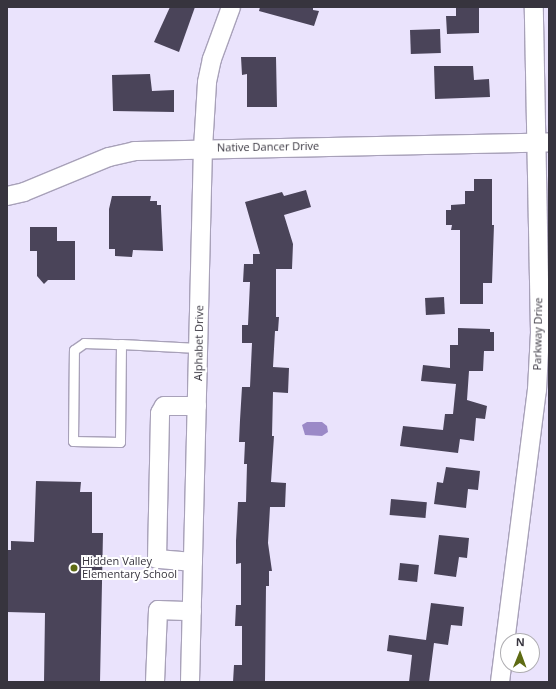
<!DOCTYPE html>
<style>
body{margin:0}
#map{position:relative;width:556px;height:689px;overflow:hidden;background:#eae3fc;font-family:"Open Sans",sans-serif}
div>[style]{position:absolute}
.water>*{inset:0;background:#9b89c7}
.building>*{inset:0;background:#4a4459;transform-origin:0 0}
.roads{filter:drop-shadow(1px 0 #a8a1b9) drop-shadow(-1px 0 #a8a1b9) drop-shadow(0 1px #a8a1b9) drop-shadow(0 -1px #a8a1b9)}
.lane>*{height:9px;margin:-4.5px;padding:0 4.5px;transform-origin:4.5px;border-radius:4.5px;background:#fff}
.street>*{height:18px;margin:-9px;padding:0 9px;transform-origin:9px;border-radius:9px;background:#fff}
.dots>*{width:11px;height:11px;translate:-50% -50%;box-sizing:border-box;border:2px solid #fff;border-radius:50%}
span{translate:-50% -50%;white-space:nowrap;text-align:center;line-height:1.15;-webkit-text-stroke:4px #fff;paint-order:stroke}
.street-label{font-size:11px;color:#37343e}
.poi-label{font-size:11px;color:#37343e}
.left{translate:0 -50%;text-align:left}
.frame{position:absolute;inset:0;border:8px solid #37343e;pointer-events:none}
.north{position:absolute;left:500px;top:633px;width:40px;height:40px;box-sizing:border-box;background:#fff;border:1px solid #afaeb2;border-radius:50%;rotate:1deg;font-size:11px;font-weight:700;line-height:16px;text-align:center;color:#37343e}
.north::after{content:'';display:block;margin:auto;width:14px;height:18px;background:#5e6b13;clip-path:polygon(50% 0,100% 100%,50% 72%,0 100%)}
</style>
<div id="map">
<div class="water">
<i style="clip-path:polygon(307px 422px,322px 422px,327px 426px,328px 432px,322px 436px,305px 435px,302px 425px)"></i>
</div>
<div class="building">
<i style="clip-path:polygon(170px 7px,195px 7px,179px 52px,154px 42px)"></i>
<i style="clip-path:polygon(260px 7px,313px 7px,313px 10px,319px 11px,314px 26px,259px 11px)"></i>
<i style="clip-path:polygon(456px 7px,479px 7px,479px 33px,447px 34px,446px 16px,456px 16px)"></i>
<i style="left:440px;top:29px;width:24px;height:30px;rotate:88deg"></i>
<i style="clip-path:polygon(241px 57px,276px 57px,277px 107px,247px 107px,247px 74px,242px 75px)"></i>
<i style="clip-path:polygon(434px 66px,473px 66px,474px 80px,489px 79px,490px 97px,435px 99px)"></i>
<i style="clip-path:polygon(150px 74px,152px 91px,174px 90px,174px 112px,113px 111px,112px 75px)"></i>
<i style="clip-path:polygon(474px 179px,492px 179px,492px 225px,494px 225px,492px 283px,483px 283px,483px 304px,460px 304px,460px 230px,451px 230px,452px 225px,446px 225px,446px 210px,451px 210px,451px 205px,465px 204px,465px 191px,474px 191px)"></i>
<i style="clip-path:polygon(306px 190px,311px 207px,284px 215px,293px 244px,292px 269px,276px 269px,276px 317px,279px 317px,278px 331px,275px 331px,273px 367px,289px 368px,288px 393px,273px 392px,272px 436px,274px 436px,271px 482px,286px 483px,285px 507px,270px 507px,268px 543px,272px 571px,269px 571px,269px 586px,266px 586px,265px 682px,233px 682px,234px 665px,242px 665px,242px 626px,235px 626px,236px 605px,241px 605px,241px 563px,236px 564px,236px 541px,238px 502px,246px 502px,247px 464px,244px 464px,245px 442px,239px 442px,240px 420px,242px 387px,250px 387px,252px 343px,242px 343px,242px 325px,248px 325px,250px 282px,243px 282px,244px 264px,253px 264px,253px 254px,260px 254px,245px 202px,282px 192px,284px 196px)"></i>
<i style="clip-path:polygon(112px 196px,151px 196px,150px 201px,157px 201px,157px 205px,161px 205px,161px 209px,163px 251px,133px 250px,132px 257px,115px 256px,115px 249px,109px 249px,109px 209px)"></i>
<i style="clip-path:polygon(30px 227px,57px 227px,57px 241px,75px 241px,75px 280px,48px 280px,44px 284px,37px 276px,37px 251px,30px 251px)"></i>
<i style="left:444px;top:297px;width:17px;height:19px;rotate:87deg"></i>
<i style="clip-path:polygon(458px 328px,490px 329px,490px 332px,494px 332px,494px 351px,484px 351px,483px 371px,469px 371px,467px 400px,487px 406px,485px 419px,476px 418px,474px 441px,460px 439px,458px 453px,400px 446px,403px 426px,443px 430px,445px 414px,453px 414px,456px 384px,421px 381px,423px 365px,450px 368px,450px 345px,458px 345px)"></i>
<i style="clip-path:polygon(446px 467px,480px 471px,478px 490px,468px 489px,466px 508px,434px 504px,437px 482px,443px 483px)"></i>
<i style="clip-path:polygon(36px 481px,81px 482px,80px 492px,92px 492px,92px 533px,103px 533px,100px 682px,44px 682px,45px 613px,7px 612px,7px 550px,11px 550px,11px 541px,34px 542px)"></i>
<i style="left:391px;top:499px;width:36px;height:16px;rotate:5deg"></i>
<i style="clip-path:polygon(439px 535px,469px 538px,467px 558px,459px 557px,456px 577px,434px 574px)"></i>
<i style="left:400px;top:563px;width:19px;height:17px;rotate:6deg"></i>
<i style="clip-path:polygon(431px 603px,464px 607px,462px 626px,451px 625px,448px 645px,434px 643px,429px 682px,409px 682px,412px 655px,387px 651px,389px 635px,426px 640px)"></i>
</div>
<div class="roads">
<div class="lane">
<i style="left:121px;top:344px;width:98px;rotate:90.6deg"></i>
<i style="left:120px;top:442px;width:47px;rotate:-178.8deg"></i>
<i style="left:73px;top:441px;width:91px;rotate:-89.4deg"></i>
<i style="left:74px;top:350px;width:12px;rotate:-35deg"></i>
<i style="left:84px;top:343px;width:37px;rotate:2deg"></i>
<i style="left:121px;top:344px;width:77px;rotate:3deg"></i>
</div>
<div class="street">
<i style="left:7px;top:196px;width:17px;rotate:-13deg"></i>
<i style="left:24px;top:192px;width:92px;rotate:-22.4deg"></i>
<i style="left:109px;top:157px;width:26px;rotate:-13deg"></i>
<i style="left:134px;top:151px;width:414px;rotate:-1.2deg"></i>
<i style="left:193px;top:562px;width:36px;rotate:-175deg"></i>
<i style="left:157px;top:559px;width:146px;rotate:-88.8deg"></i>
<i style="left:160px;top:413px;width:8px;rotate:-60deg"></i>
<i style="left:164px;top:406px;width:33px"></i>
<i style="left:155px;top:682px;width:72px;rotate:-87.6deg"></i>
<i style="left:158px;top:610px;width:34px;rotate:2deg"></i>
<i style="left:190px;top:682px;width:534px;rotate:-88.61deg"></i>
<i style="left:203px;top:148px;width:66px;rotate:-86.5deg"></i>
<i style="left:207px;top:82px;width:24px;rotate:-78deg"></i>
<i style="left:212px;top:59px;width:55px;rotate:-69.9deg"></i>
<i style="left:500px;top:682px;width:294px;rotate:-82.8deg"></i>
<i style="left:537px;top:390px;width:58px;rotate:-87deg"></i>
<i style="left:540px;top:332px;width:325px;rotate:-91.1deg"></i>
</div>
</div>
<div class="dots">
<i style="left:74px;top:568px;background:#5e6b13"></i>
</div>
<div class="street-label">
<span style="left:268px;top:147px;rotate:-1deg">Native Dancer Drive</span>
<span style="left:538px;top:334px;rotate:-89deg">Parkway Drive</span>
<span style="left:199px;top:343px;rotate:-89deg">Alphabet Drive</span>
</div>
<div class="poi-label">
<span class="left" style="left:82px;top:568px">Hidden Valley<br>Elementary School</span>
</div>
<div class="frame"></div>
<div class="north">N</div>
</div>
